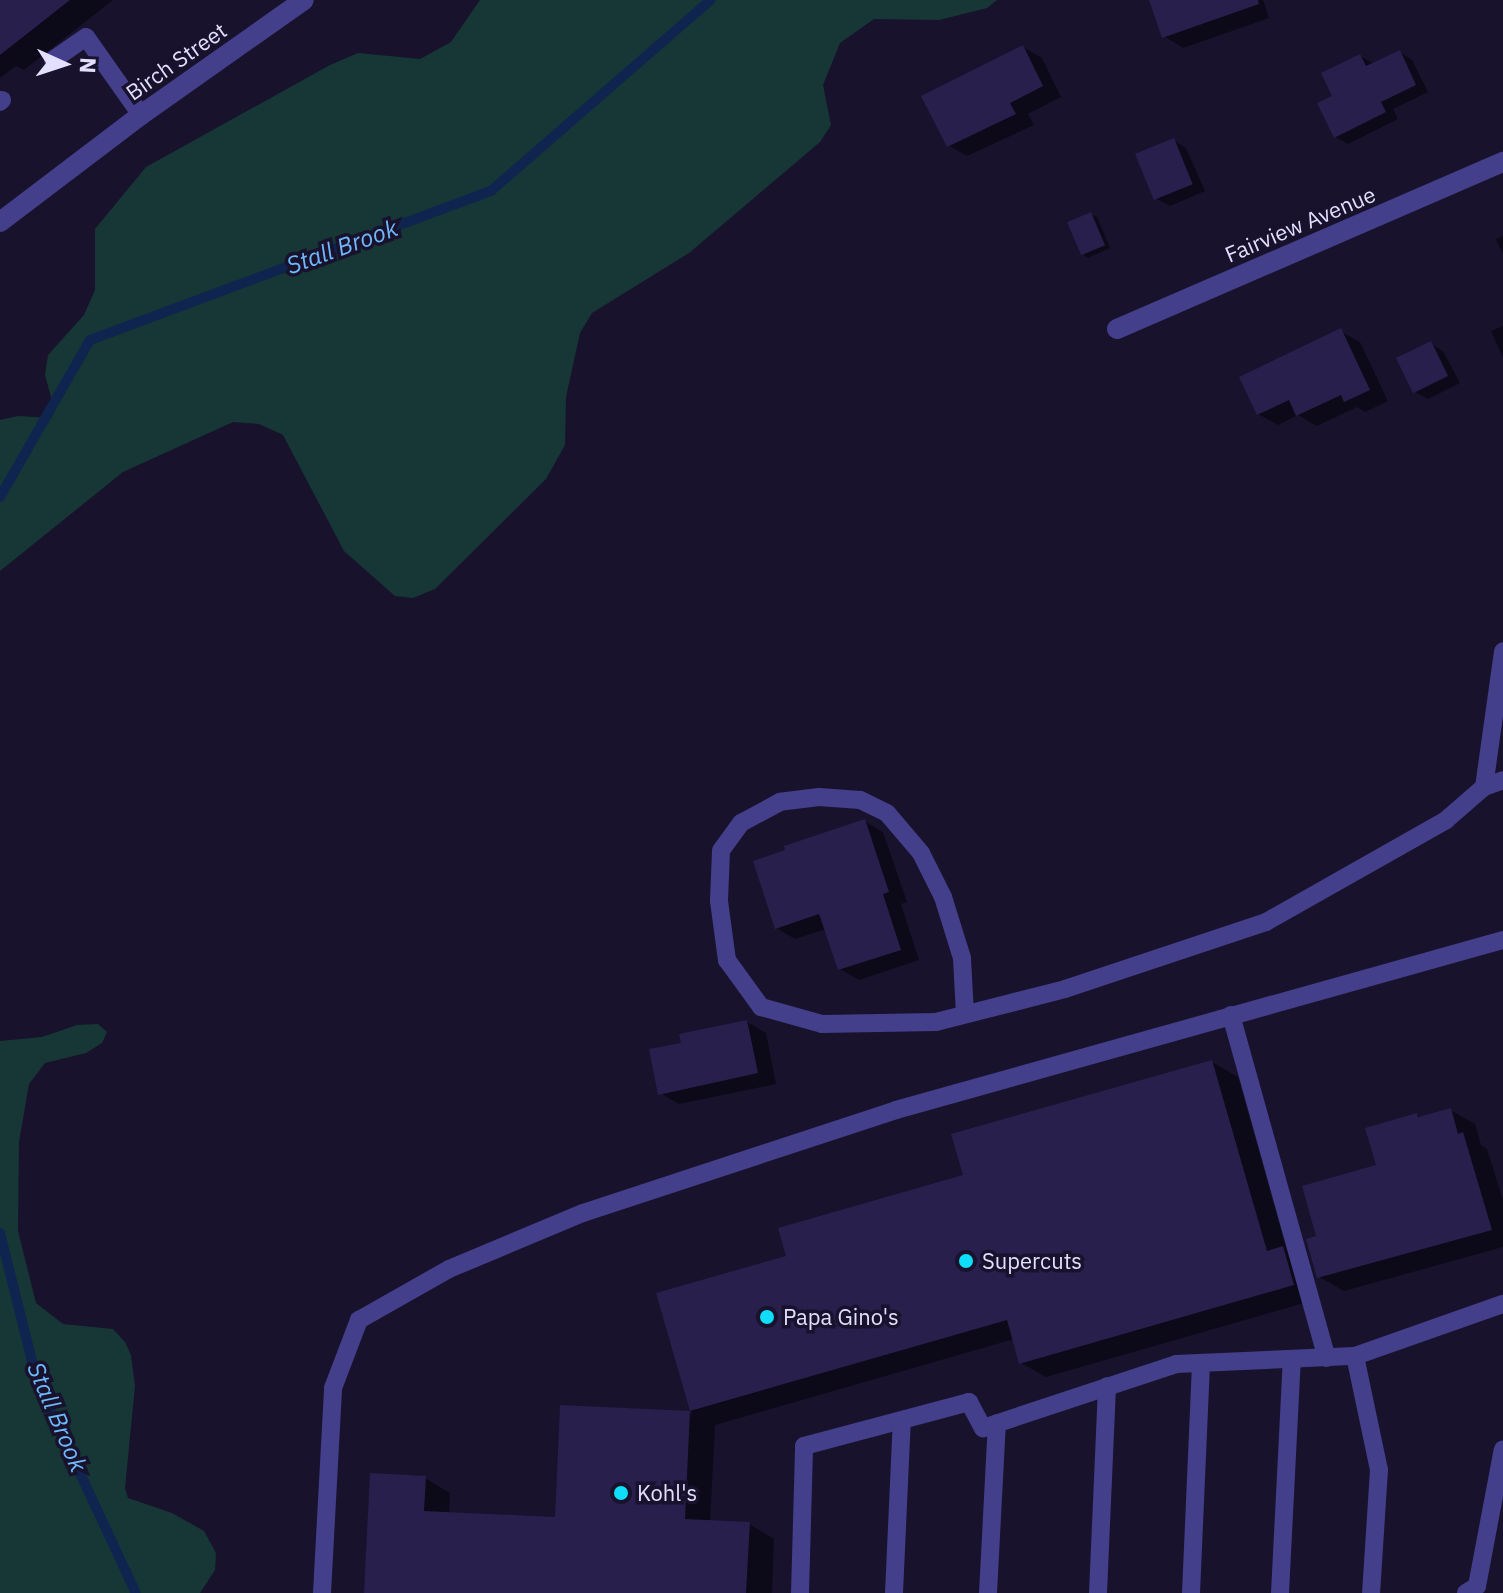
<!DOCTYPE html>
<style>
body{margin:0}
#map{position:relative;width:1503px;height:1593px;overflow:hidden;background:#18122d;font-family:"IBM Plex Sans",sans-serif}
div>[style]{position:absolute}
.green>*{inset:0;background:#163736}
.shadow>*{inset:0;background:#0007}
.stream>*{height:10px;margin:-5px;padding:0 5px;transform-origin:5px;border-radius:5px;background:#0f254f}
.building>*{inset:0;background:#291f4d;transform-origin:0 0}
.service>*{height:18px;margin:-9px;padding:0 9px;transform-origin:9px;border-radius:9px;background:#433f8a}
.minor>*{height:20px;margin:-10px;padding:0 10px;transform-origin:10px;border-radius:10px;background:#433f8a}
.tertiary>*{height:20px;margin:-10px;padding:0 10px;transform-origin:10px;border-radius:10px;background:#433f8a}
.dots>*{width:22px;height:22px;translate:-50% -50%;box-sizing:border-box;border:4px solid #18122d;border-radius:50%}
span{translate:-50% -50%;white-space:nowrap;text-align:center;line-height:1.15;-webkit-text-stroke:7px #18122d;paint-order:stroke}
.street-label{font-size:22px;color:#e3dffe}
.poi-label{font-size:22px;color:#e3dffe}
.left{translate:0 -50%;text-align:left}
.water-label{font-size:24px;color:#6fb8fc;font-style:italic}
.north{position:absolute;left:24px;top:24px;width:80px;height:80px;-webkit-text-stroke:6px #18122d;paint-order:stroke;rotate:93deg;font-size:22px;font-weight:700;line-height:32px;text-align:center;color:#e3dffe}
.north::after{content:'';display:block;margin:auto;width:28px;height:36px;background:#e3dffe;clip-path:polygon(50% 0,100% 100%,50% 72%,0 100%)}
</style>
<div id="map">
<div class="green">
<i style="clip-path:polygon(480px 0,997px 0,987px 8px,939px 20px,874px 19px,840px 43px,823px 85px,831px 125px,820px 142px,689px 253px,592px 313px,580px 333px,566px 397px,565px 445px,546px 479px,435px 589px,413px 598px,395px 596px,344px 551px,283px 435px,259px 424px,233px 422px,123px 472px,0 571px,0 420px,18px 416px,52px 418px,53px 404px,45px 375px,48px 355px,84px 315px,95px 290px,95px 229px,146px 167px,330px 65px,358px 53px,420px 59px,451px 42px)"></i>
<i style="clip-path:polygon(98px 1024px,107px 1032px,102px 1043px,86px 1053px,45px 1063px,29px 1084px,19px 1142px,18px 1231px,36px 1303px,63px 1324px,113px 1329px,125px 1342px,131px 1355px,135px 1386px,125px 1488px,128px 1498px,172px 1513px,204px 1531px,216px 1553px,215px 1570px,200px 1593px,0 1593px,0 1041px,42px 1037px,77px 1025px)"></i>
</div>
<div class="shadow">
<i style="clip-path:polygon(0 0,113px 0,24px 70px,16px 66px,0 78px)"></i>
<i style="clip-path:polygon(1151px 0,1263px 0,1269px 18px,1183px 48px,1164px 36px)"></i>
<i style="clip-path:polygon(1023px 47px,1042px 58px,1061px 97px,1028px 114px,1034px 125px,967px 156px,948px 145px)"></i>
<i style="clip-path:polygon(1400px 52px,1412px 60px,1428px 92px,1393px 109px,1398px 119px,1348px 144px,1335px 137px,1335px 97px,1360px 56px,1373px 63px)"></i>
<i style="clip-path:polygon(1174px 141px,1186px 148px,1205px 191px,1170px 206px,1157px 199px)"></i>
<i style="clip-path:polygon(1091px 214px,1097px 217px,1110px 248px,1088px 258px,1082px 254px)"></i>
<i style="clip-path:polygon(1503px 236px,1503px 254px,1496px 239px)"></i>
<i style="clip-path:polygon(1503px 326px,1503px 358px,1491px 331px)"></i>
<i style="clip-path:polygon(1340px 331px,1360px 342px,1388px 401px,1365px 412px,1357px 407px,1317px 426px,1298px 415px,1278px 425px,1258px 414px)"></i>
<i style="clip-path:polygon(1431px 344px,1443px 351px,1460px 383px,1428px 399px,1415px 392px,1398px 359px)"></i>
<i style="clip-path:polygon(864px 821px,883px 832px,907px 902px,901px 904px,919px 960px,859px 980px,840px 969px,826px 929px,795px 939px,776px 928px)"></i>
<i style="clip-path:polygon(747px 1022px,766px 1033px,776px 1084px,679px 1104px,660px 1093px,683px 1044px)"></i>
<i style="clip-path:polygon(1212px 1062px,1238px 1077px,1287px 1251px,1308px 1263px,1318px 1299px,1046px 1377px,1021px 1363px,1014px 1339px,715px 1425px,710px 1522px,749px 1524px,774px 1539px,772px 1593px,366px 1593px,425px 1478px,450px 1493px,449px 1514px,557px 1519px,562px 1407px,692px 1414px,658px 1294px,788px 1257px)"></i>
<i style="clip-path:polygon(1450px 1110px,1475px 1124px,1481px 1145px,1487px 1149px,1503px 1200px,1503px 1247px,1344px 1291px,1319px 1277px,1319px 1238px,1417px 1115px,1423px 1118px)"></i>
</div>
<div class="stream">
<i style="left:0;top:497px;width:181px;rotate:-60.2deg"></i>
<i style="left:90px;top:340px;width:428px;rotate:-20.4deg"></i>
<i style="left:491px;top:191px;width:291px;rotate:-41deg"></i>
<i style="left:0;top:1233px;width:153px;rotate:76deg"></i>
<i style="left:37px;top:1381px;width:234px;rotate:65deg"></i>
</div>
<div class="building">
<i style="clip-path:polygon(0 0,70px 0,0 55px)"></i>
<i style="clip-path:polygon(1149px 0,1258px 0,1259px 4px,1162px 38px)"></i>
<i style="clip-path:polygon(1023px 45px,1043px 86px,1010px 103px,1016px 114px,947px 147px,921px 96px)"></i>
<i style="clip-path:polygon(1400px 50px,1416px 85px,1381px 102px,1386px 112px,1334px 138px,1317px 103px,1332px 96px,1321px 73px,1360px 54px,1366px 66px)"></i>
<i style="left:1174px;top:138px;width:50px;height:42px;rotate:68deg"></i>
<i style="left:1091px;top:212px;width:36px;height:26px;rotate:67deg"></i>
<i style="clip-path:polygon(1341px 328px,1370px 390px,1344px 402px,1341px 395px,1296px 416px,1289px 400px,1257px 415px,1239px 377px)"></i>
<i style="left:1431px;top:341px;width:39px;height:39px;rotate:64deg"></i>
<i style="clip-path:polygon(865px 819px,889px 892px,883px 894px,901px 950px,838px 970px,819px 914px,775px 929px,753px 861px,785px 850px,784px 846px)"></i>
<i style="clip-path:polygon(747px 1020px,758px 1073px,658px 1095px,649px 1049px,681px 1043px,679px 1034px)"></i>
<i style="clip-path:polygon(1212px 1060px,1267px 1251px,1283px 1246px,1294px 1285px,1019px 1364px,1007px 1320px,690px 1411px,656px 1293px,786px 1256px,778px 1228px,963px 1175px,951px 1134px)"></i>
<i style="clip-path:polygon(1451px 1108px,1458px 1134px,1463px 1132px,1492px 1230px,1317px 1278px,1306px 1239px,1316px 1236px,1302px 1186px,1376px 1165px,1365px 1128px,1417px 1113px,1418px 1117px)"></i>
<i style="clip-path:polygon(560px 1405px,690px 1411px,685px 1519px,750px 1522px,746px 1593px,364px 1593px,370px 1473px,426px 1476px,424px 1511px,555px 1517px)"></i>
</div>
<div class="service">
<i style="left:53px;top:60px;width:40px;rotate:-34.9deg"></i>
<i style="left:86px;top:37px;width:95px;rotate:54.8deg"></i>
<i style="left:0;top:102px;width:3px;rotate:-45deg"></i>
<i style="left:1484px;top:787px;width:137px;rotate:-82deg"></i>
<i style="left:965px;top:1014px;width:56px;rotate:-93.1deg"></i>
<i style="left:962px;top:958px;width:64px;rotate:-107.3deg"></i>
<i style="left:943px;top:897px;width:49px;rotate:-116.6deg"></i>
<i style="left:921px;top:853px;width:52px;rotate:-130.4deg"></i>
<i style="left:887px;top:813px;width:30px;rotate:-154deg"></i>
<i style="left:860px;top:800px;width:41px;rotate:-175.8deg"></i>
<i style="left:819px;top:797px;width:39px;rotate:173deg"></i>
<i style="left:780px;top:802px;width:44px;rotate:151.7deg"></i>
<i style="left:741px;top:823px;width:34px;rotate:126deg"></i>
<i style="left:721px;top:851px;width:50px;rotate:92.3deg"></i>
<i style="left:719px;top:901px;width:60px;rotate:82.3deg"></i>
<i style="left:727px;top:960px;width:58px;rotate:54.1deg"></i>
<i style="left:761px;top:1007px;width:63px;rotate:15.6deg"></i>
<i style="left:822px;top:1024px;width:114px;rotate:-1deg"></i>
<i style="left:936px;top:1022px;width:133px;rotate:-14.3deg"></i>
<i style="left:1065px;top:989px;width:212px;rotate:-18.4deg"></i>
<i style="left:1266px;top:922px;width:207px;rotate:-29.5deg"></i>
<i style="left:1446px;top:820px;width:50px;rotate:-41deg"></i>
<i style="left:1484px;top:787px;width:20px;rotate:-20deg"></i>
<i style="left:1231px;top:1015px;width:356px;rotate:74.4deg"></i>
<i style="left:1355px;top:1356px;width:116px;rotate:78.1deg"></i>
<i style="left:1379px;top:1470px;width:123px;rotate:93.7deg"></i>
<i style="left:322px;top:1593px;width:205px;rotate:-86.9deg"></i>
<i style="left:333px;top:1388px;width:73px;rotate:-69.1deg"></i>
<i style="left:359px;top:1320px;width:103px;rotate:-29.5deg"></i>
<i style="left:449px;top:1269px;width:145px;rotate:-22.7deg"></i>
<i style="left:583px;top:1213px;width:330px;rotate:-18.2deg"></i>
<i style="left:896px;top:1110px;width:630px;rotate:-15.65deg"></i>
<i style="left:800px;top:1593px;width:147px;rotate:-88.4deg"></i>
<i style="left:804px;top:1446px;width:171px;rotate:-14.9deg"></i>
<i style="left:969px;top:1402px;width:30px;rotate:62deg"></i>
<i style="left:983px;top:1428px;width:203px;rotate:-18.3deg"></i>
<i style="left:1176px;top:1364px;width:179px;rotate:-2.6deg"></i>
<i style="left:1355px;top:1356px;width:157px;rotate:-19.4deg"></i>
<i style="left:894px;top:1593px;width:173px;rotate:-87.4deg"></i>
<i style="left:988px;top:1593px;width:170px;rotate:-87deg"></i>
<i style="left:1098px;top:1593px;width:207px;rotate:-87.5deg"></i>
<i style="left:1191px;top:1593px;width:230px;rotate:-87.5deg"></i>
<i style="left:1280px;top:1593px;width:234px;rotate:-87.1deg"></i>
<i style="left:1466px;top:1593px;width:13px;rotate:-32deg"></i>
<i style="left:1477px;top:1586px;width:139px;rotate:-79.3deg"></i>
</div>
<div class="minor">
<i style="left:1117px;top:329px;width:421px;rotate:-23.4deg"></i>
</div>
<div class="tertiary">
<i style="left:0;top:222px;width:177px;rotate:-37.2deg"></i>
<i style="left:141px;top:115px;width:199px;rotate:-35.2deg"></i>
</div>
<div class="dots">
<i style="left:966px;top:1261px;background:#10ddfa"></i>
<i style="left:767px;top:1317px;background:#10ddfa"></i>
<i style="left:621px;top:1493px;background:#10ddfa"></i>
</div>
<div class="street-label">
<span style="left:176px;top:61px;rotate:-35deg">Birch Street</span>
<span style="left:1300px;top:224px;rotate:-23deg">Fairview Avenue</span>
</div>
<div class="poi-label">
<span class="left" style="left:982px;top:1261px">Supercuts</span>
<span class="left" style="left:783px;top:1317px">Papa Gino's</span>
<span class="left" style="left:637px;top:1493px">Kohl's</span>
</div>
<div class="water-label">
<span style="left:342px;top:247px;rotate:-20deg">Stall Brook</span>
<span style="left:57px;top:1417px;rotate:67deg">Stall Brook</span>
</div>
<div class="north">N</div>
</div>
